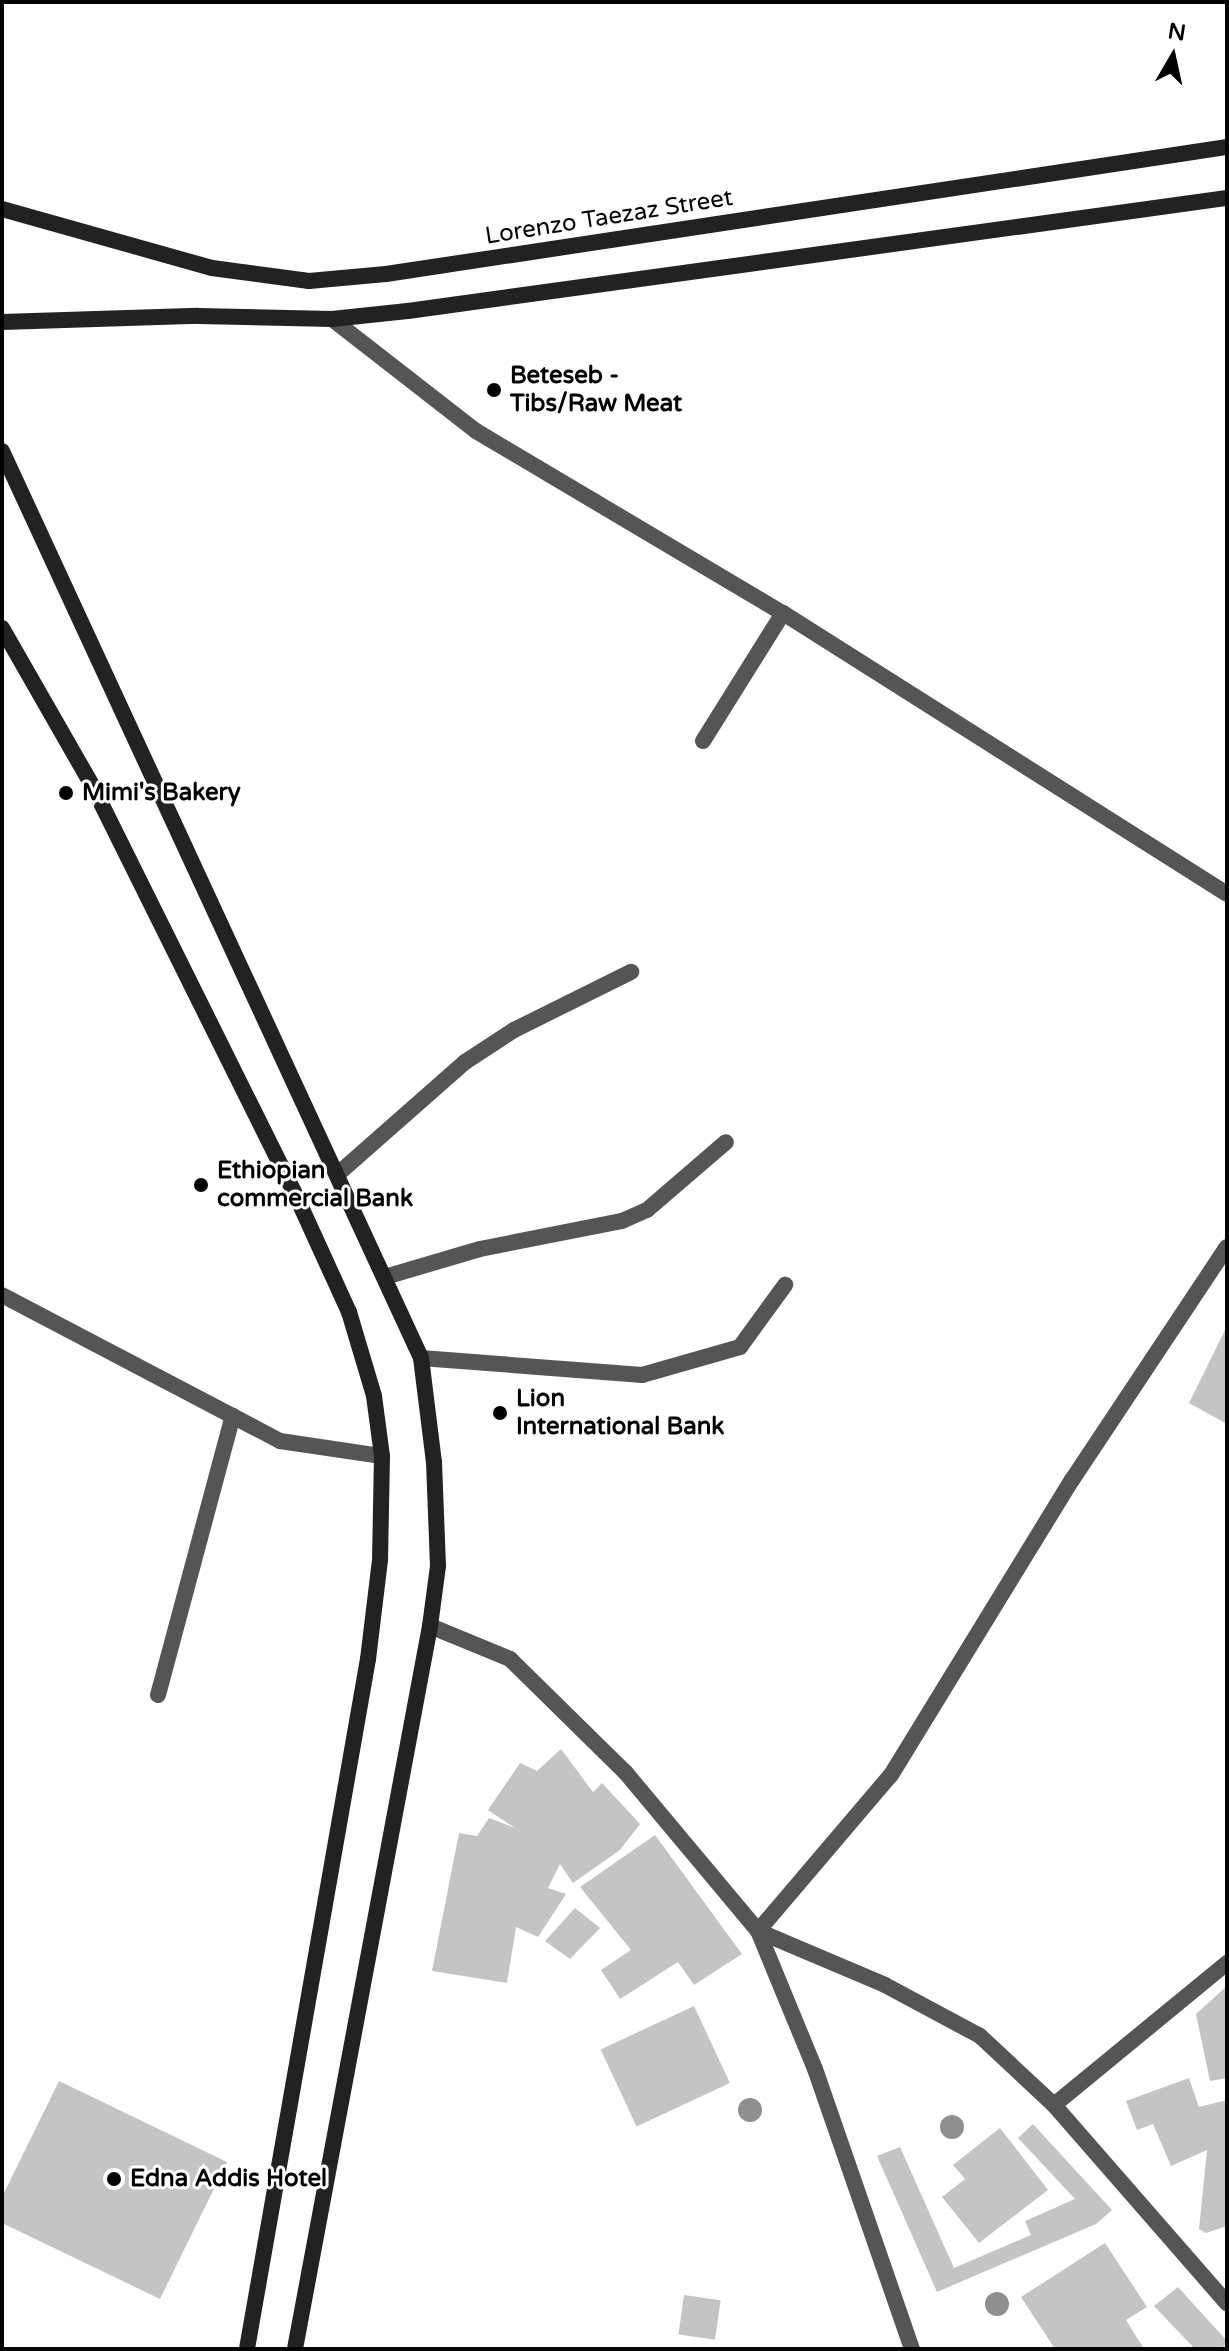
<!DOCTYPE html>
<style>
body{margin:0}
#map{position:relative;width:1229px;height:2351px;overflow:hidden;background:#fff;font-family:"Varela Round",sans-serif}
div>[style]{position:absolute}
.building>*{inset:0;background:#c4c4c4;transform-origin:0 0}
.lane>*{height:16px;margin:-8px;padding:0 8px;transform-origin:8px;border-radius:8px;background:#555}
.street>*{height:16px;margin:-8px;padding:0 8px;transform-origin:8px;border-radius:8px;background:#555}
.secondary>*{height:16px;margin:-8px;padding:0 8px;transform-origin:8px;border-radius:8px;background:#222}
.trees>*{width:24px;height:24px;margin:-12px;border-radius:50%;background:#8f8f8f}
.dots>*{width:22px;height:22px;translate:-50% -50%;box-sizing:border-box;border:4px solid #fff;border-radius:50%}
span{translate:-50% -50%;white-space:nowrap;text-align:center;line-height:1.15;-webkit-text-stroke:6px #fff;paint-order:stroke}
.street-label{font-size:24px;color:#000}
.poi-label{font-size:24px;color:#000;font-weight:700}
.left{translate:0 -50%;text-align:left}
.frame{position:absolute;inset:0;border:4px solid #000;pointer-events:none}
.north{position:absolute;left:1133px;top:16px;width:80px;height:80px;-webkit-text-stroke:6px #fff;paint-order:stroke;rotate:9deg;font-size:22px;font-weight:700;line-height:32px;text-align:center;color:#000}
.north::after{content:'';display:block;margin:auto;width:28px;height:36px;background:#000;clip-path:polygon(50% 0,100% 100%,50% 72%,0 100%)}
</style>
<div id="map">
<div class="building">
<i style="clip-path:polygon(1227px 1326px,1227px 1424px,1189px 1403px)"></i>
<i style="clip-path:polygon(561px 1749px,593px 1792px,602px 1783px,640px 1824px,620px 1850px,573px 1883px,560px 1864px,548px 1888px,566px 1894px,538px 1937px,516px 1927px,507px 1983px,432px 1971px,459px 1833px,477px 1836px,489px 1818px,515px 1828px,488px 1810px,520px 1763px,537px 1771px)"></i>
<i style="clip-path:polygon(655px 1835px,742px 1954px,694px 1985px,678px 1962px,620px 1999px,601px 1970px,631px 1950px,580px 1887px)"></i>
<i style="clip-path:polygon(575px 1908px,600px 1928px,570px 1959px,545px 1941px)"></i>
<i style="clip-path:polygon(1227px 1986px,1227px 2078px,1210px 2081px,1196px 2014px)"></i>
<i style="left:694px;top:2006px;width:85px;height:103px;rotate:65deg"></i>
<i style="clip-path:polygon(1189px 2078px,1199px 2107px,1227px 2100px,1227px 2226px,1206px 2233px,1199px 2229px,1207px 2150px,1171px 2166px,1153px 2124px,1137px 2130px,1126px 2101px)"></i>
<i style="clip-path:polygon(59px 2081px,227px 2162px,160px 2299px,2px 2223px,2px 2197px)"></i>
<i style="clip-path:polygon(1033px 2124px,1112px 2210px,1096px 2224px,937px 2292px,877px 2156px,900px 2147px,954px 2268px,1031px 2235px,1025px 2221px,1075px 2199px,1018px 2138px)"></i>
<i style="clip-path:polygon(1000px 2128px,1048px 2190px,979px 2243px,942px 2197px,965px 2179px,953px 2165px)"></i>
<i style="clip-path:polygon(1105px 2243px,1147px 2307px,1126px 2320px,1144px 2349px,1055px 2349px,1021px 2297px)"></i>
<i style="clip-path:polygon(1178px 2287px,1227px 2341px,1222px 2349px,1195px 2349px,1154px 2306px)"></i>
<i style="left:684px;top:2295px;width:37px;height:40px;rotate:8deg"></i>
</div>
<div class="lane">
<i style="left:339px;top:1173px;width:168px;rotate:-41.4deg"></i>
<i style="left:465px;top:1062px;width:59px;rotate:-33.1deg"></i>
<i style="left:514px;top:1030px;width:131px;rotate:-26.4deg"></i>
<i style="left:158px;top:1695px;width:289px;rotate:-75deg"></i>
</div>
<div class="street">
<i style="left:332px;top:319px;width:182px;rotate:37.9deg"></i>
<i style="left:476px;top:431px;width:357px;rotate:30.7deg"></i>
<i style="left:783px;top:613px;width:525px;rotate:32.33deg"></i>
<i style="left:703px;top:741px;width:151px;rotate:-58deg"></i>
<i style="left:385px;top:1277px;width:99px;rotate:-16.4deg"></i>
<i style="left:480px;top:1249px;width:145px;rotate:-11.2deg"></i>
<i style="left:622px;top:1221px;width:27px;rotate:-24deg"></i>
<i style="left:647px;top:1210px;width:104px;rotate:-40.7deg"></i>
<i style="left:2px;top:1295px;width:314px;rotate:27.7deg"></i>
<i style="left:280px;top:1441px;width:103px;rotate:8.4deg"></i>
<i style="left:421px;top:1358px;width:222px;rotate:4.4deg"></i>
<i style="left:642px;top:1375px;width:102px;rotate:-15.9deg"></i>
<i style="left:740px;top:1347px;width:77px;rotate:-54deg"></i>
<i style="left:430px;top:1626px;width:87px;rotate:22.4deg"></i>
<i style="left:510px;top:1659px;width:163px;rotate:44.5deg"></i>
<i style="left:626px;top:1773px;width:206px;rotate:50.1deg"></i>
<i style="left:758px;top:1931px;width:138px;rotate:23deg"></i>
<i style="left:885px;top:1985px;width:108px;rotate:28.2deg"></i>
<i style="left:980px;top:2036px;width:101px;rotate:43deg"></i>
<i style="left:1054px;top:2105px;width:263px;rotate:48.9deg"></i>
<i style="left:1054px;top:2105px;width:224px;rotate:-39.4deg"></i>
<i style="left:912px;top:2349px;width:296px;rotate:-109.1deg"></i>
<i style="left:815px;top:2069px;width:149px;rotate:-112.4deg"></i>
<i style="left:758px;top:1931px;width:205px;rotate:-49.6deg"></i>
<i style="left:891px;top:1775px;width:346px;rotate:-58.5deg"></i>
<i style="left:1072px;top:1480px;width:280px;rotate:-56.4deg"></i>
</div>
<div class="secondary">
<i style="left:2px;top:209px;width:218px;rotate:15.7deg"></i>
<i style="left:212px;top:268px;width:98px;rotate:7.6deg"></i>
<i style="left:309px;top:281px;width:77px;rotate:-5.2deg"></i>
<i style="left:386px;top:274px;width:851px;rotate:-8.59deg"></i>
<i style="left:2px;top:322px;width:196px;rotate:-1.8deg"></i>
<i style="left:198px;top:316px;width:134px;rotate:1.3deg"></i>
<i style="left:332px;top:319px;width:76px;rotate:-6deg"></i>
<i style="left:408px;top:311px;width:827px;rotate:-7.86deg"></i>
<i style="left:2px;top:451px;width:999px;rotate:65.2deg"></i>
<i style="left:421px;top:1358px;width:105px;rotate:82.9deg"></i>
<i style="left:434px;top:1462px;width:104px;rotate:87.8deg"></i>
<i style="left:438px;top:1566px;width:61px;rotate:97.6deg"></i>
<i style="left:430px;top:1626px;width:735px;rotate:100.58deg"></i>
<i style="left:2px;top:628px;width:181px;rotate:60.2deg"></i>
<i style="left:92px;top:785px;width:461px;rotate:63.6deg"></i>
<i style="left:297px;top:1198px;width:125px;rotate:65.5deg"></i>
<i style="left:349px;top:1312px;width:88px;rotate:73.4deg"></i>
<i style="left:374px;top:1396px;width:61px;rotate:82.4deg"></i>
<i style="left:382px;top:1456px;width:104px;rotate:91.1deg"></i>
<i style="left:380px;top:1560px;width:100px;rotate:96.9deg"></i>
<i style="left:368px;top:1659px;width:701px;rotate:99.95deg"></i>
</div>
<div class="trees">
<i style="left:750px;top:2110px"></i>
<i style="left:952px;top:2127px"></i>
<i style="left:997px;top:2304px"></i>
</div>
<div class="dots">
<i style="left:494px;top:390px;background:#000"></i>
<i style="left:66px;top:793px;background:#000"></i>
<i style="left:201px;top:1185px;background:#000"></i>
<i style="left:500px;top:1413px;background:#000"></i>
<i style="left:114px;top:2179px;background:#000"></i>
</div>
<div class="street-label">
<span style="left:609px;top:217px;rotate:-9deg">Lorenzo Taezaz Street</span>
</div>
<div class="poi-label">
<span class="left" style="left:510px;top:390px">Beteseb -<br>Tibs/Raw Meat</span>
<span class="left" style="left:82px;top:793px">Mimi's Bakery</span>
<span class="left" style="left:217px;top:1185px">Ethiopian<br>commercial Bank</span>
<span class="left" style="left:516px;top:1413px">Lion<br>International Bank</span>
<span class="left" style="left:130px;top:2179px">Edna Addis Hotel</span>
</div>
<div class="frame"></div>
<div class="north">N</div>
</div>
